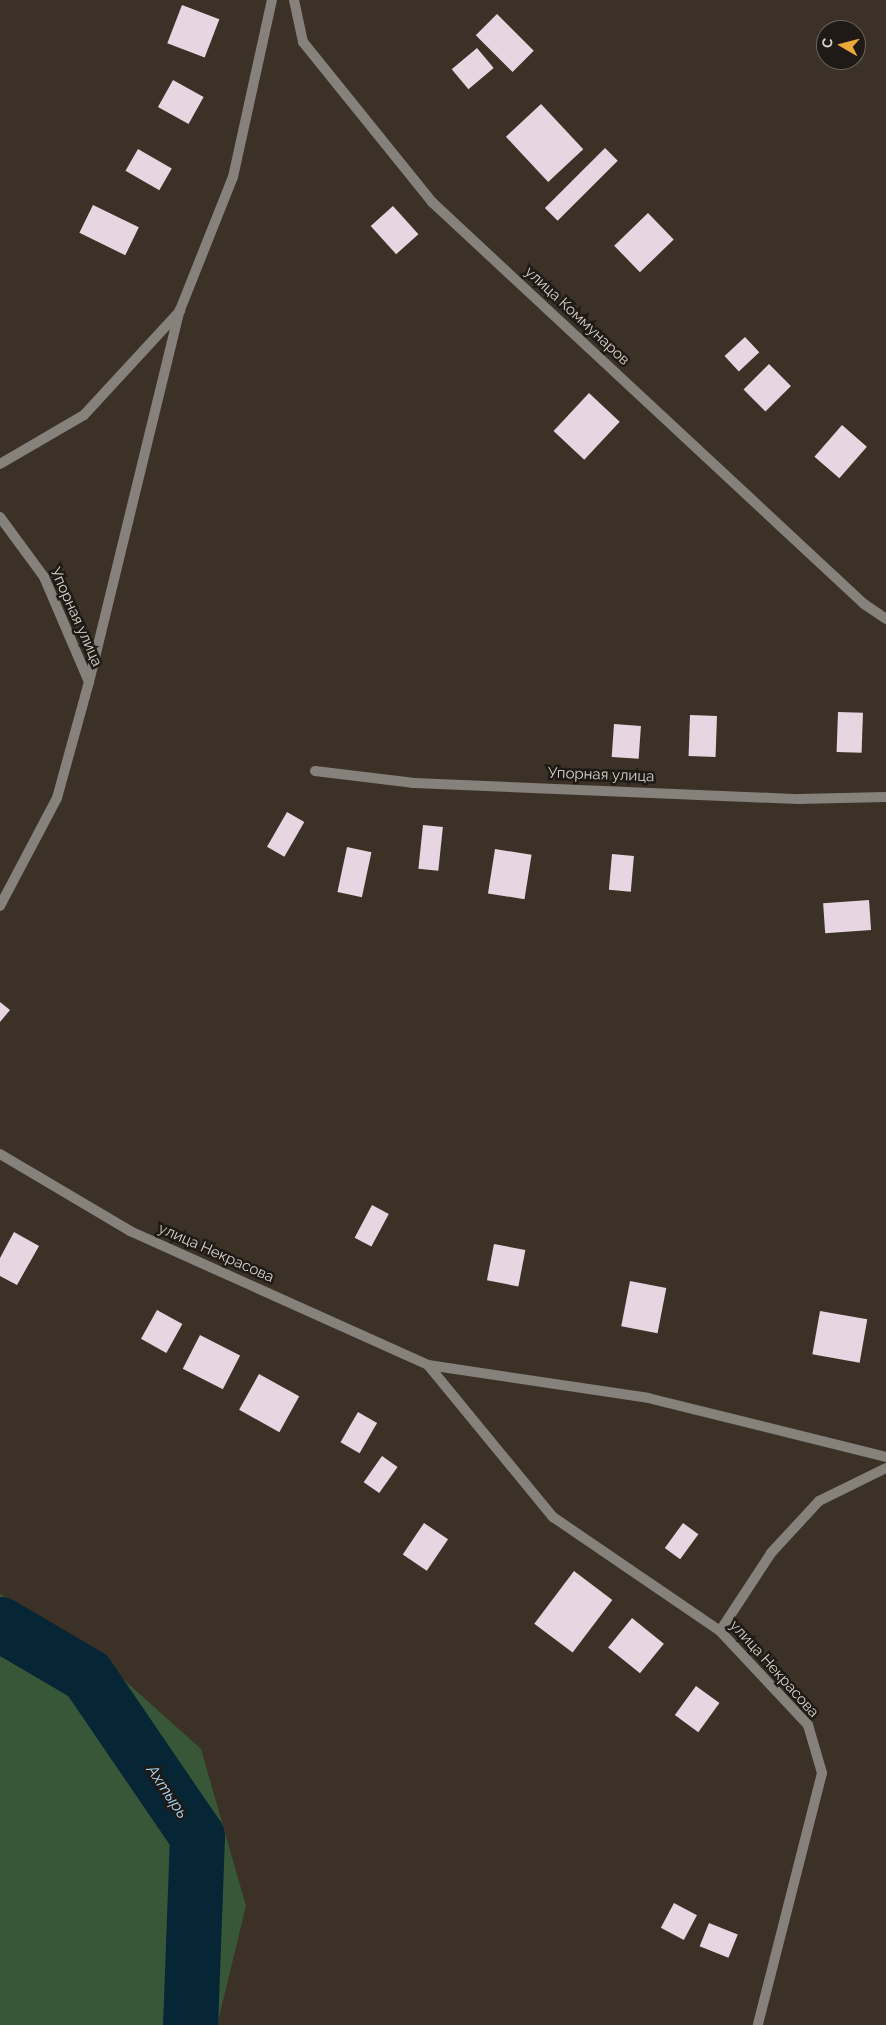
<!DOCTYPE html>
<meta charset="utf-8">
<style>
body{margin:0}
#map{position:relative;width:886px;height:2025px;overflow:hidden;background:#3c3126;font-family:Raleway,sans-serif}
div>[style]{position:absolute}
.green>*{inset:0;background:#375738}
.river>*{height:55px;margin:-27.5px;padding:0 27.5px;transform-origin:27.5px;border-radius:27.5px;background:#062535}
.building>*{inset:0;background:#e7d6e2;transform-origin:0 0}
.minor>*{height:10px;margin:-5px;padding:0 5px;transform-origin:5px;border-radius:5px;background:#86817b}
span{translate:-50% -50%;white-space:nowrap;text-align:center;line-height:1.15;-webkit-text-stroke:5px #1f1a15;paint-order:stroke}
.street-label{font-size:15px;color:#d9d2cb}
.water-label{font-size:16px;color:#aeddfb;font-style:italic}
.north{position:absolute;left:816px;top:20px;width:50px;height:50px;box-sizing:border-box;background:#1f1a15;border:1px solid #69645e;border-radius:50%;rotate:278deg;font-size:14px;font-weight:700;line-height:20px;text-align:center;color:#d9d2cb}
.north::after{content:'';display:block;margin:auto;width:18px;height:22px;background:#eba93a;clip-path:polygon(50% 0,100% 100%,50% 72%,0 100%)}
</style>
<div id="map">
<div class="green">
<i style="clip-path:polygon(0 1594px,103px 1661px,201px 1749px,246px 1906px,217px 2025px,0 2025px)"></i>
</div>
<div class="river">
<i style="left:0;top:1624px;width:101px;rotate:30.4deg"></i>
<i style="left:87px;top:1675px;width:195px;rotate:55.7deg"></i>
<i style="left:197px;top:1836px;width:189px;rotate:92.1deg"></i>
</div>
<div class="building">
<i style="left:182px;top:5px;width:40px;height:41px;rotate:21deg"></i>
<i style="left:497px;top:14px;width:52px;height:30px;rotate:45deg"></i>
<i style="left:477px;top:48px;width:26px;height:33px;rotate:50deg"></i>
<i style="left:173px;top:80px;width:35px;height:31px;rotate:29deg"></i>
<i style="left:541px;top:104px;width:62px;height:48px;rotate:47deg"></i>
<i style="left:605px;top:148px;width:18px;height:85px;rotate:45deg"></i>
<i style="left:138px;top:149px;width:39px;height:25px;rotate:30deg"></i>
<i style="left:93px;top:205px;width:51px;height:31px;rotate:26deg"></i>
<i style="left:393px;top:206px;width:38px;height:30px;rotate:48deg"></i>
<i style="left:648px;top:213px;width:37px;height:47px;rotate:46deg"></i>
<i style="left:745px;top:337px;width:21px;height:28px;rotate:47deg"></i>
<i style="left:769px;top:364px;width:31px;height:36px;rotate:45deg"></i>
<i style="left:589px;top:393px;width:42px;height:52px;rotate:43deg"></i>
<i style="left:842px;top:425px;width:33px;height:42px;rotate:41deg"></i>
<i style="left:838px;top:712px;width:25px;height:40px;rotate:2deg"></i>
<i style="left:690px;top:715px;width:27px;height:41px;rotate:2deg"></i>
<i style="left:614px;top:724px;width:27px;height:33px;rotate:4deg"></i>
<i style="left:287px;top:812px;width:20px;height:40px;rotate:30deg"></i>
<i style="left:423px;top:825px;width:20px;height:44px;rotate:6deg"></i>
<i style="left:347px;top:847px;width:25px;height:46px;rotate:12deg"></i>
<i style="left:495px;top:849px;width:37px;height:45px;rotate:9deg"></i>
<i style="left:612px;top:854px;width:22px;height:36px;rotate:5deg"></i>
<i style="left:869px;top:900px;width:30px;height:46px;rotate:86deg"></i>
<i style="clip-path:polygon(0 1002px,10px 1010px,0 1022px)"></i>
<i style="left:372px;top:1205px;width:19px;height:37px;rotate:28deg"></i>
<i style="clip-path:polygon(14px 1232px,39px 1246px,17px 1285px,0 1276px,0 1258px)"></i>
<i style="left:494px;top:1244px;width:32px;height:37px;rotate:11deg"></i>
<i style="left:630px;top:1281px;width:37px;height:46px;rotate:11deg"></i>
<i style="left:157px;top:1310px;width:29px;height:33px;rotate:29deg"></i>
<i style="left:820px;top:1311px;width:48px;height:44px;rotate:10deg"></i>
<i style="left:200px;top:1335px;width:45px;height:38px;rotate:27deg"></i>
<i style="left:259px;top:1374px;width:46px;height:41px;rotate:29deg"></i>
<i style="left:358px;top:1412px;width:22px;height:35px;rotate:30deg"></i>
<i style="left:382px;top:1456px;width:19px;height:32px;rotate:35deg"></i>
<i style="left:424px;top:1523px;width:29px;height:38px;rotate:34deg"></i>
<i style="left:683px;top:1523px;width:19px;height:31px;rotate:36deg"></i>
<i style="left:574px;top:1571px;width:48px;height:66px;rotate:37deg"></i>
<i style="left:632px;top:1618px;width:41px;height:38px;rotate:39deg"></i>
<i style="left:696px;top:1686px;width:29px;height:36px;rotate:36deg"></i>
<i style="left:674px;top:1903px;width:26px;height:28px;rotate:28deg"></i>
<i style="left:709px;top:1923px;width:31px;height:25px;rotate:22deg"></i>
</div>
<div class="minor">
<i style="left:294px;top:0;width:43px;rotate:77.9deg"></i>
<i style="left:303px;top:42px;width:206px;rotate:51.1deg"></i>
<i style="left:432px;top:202px;width:590px;rotate:42.94deg"></i>
<i style="left:864px;top:604px;width:27px;rotate:34deg"></i>
<i style="left:0;top:464px;width:97px;rotate:-30.3deg"></i>
<i style="left:84px;top:415px;width:142px;rotate:-47.3deg"></i>
<i style="left:0;top:517px;width:74px;rotate:53.7deg"></i>
<i style="left:44px;top:577px;width:114px;rotate:66.8deg"></i>
<i style="left:315px;top:771px;width:100px;rotate:6.9deg"></i>
<i style="left:414px;top:783px;width:385px;rotate:2.4deg"></i>
<i style="left:799px;top:799px;width:87px;rotate:-1.3deg"></i>
<i style="left:0;top:906px;width:122px;rotate:-62.2deg"></i>
<i style="left:57px;top:798px;width:120px;rotate:-74.6deg"></i>
<i style="left:89px;top:682px;width:383px;rotate:-76.3deg"></i>
<i style="left:180px;top:310px;width:143px;rotate:-68.3deg"></i>
<i style="left:233px;top:177px;width:181px;rotate:-77.6deg"></i>
<i style="left:0;top:1154px;width:151px;rotate:30.6deg"></i>
<i style="left:130px;top:1231px;width:327px;rotate:24.2deg"></i>
<i style="left:428px;top:1365px;width:222px;rotate:8.5deg"></i>
<i style="left:648px;top:1398px;width:245px;rotate:13.9deg"></i>
<i style="left:428px;top:1365px;width:197px;rotate:50.6deg"></i>
<i style="left:553px;top:1517px;width:202px;rotate:34.3deg"></i>
<i style="left:720px;top:1631px;width:129px;rotate:46.9deg"></i>
<i style="left:808px;top:1725px;width:50px;rotate:73.7deg"></i>
<i style="left:822px;top:1773px;width:260px;rotate:104.3deg"></i>
<i style="left:720px;top:1631px;width:93px;rotate:-56.8deg"></i>
<i style="left:771px;top:1553px;width:71px;rotate:-47.3deg"></i>
<i style="left:819px;top:1501px;width:75px;rotate:-26.2deg"></i>
</div>
<div class="street-label">
<span style="left:577px;top:316px;rotate:43deg">улица Коммунаров</span>
<span style="left:76px;top:617px;rotate:66deg">Упорная улица</span>
<span style="left:601px;top:775px;rotate:2deg">Упорная улица</span>
<span style="left:216px;top:1253px;rotate:24deg">улица Некрасова</span>
<span style="left:774px;top:1669px;rotate:48deg">улица Некрасова</span>
</div>
<div class="water-label">
<span style="left:167px;top:1792px;rotate:56deg">Ахтырь</span>
</div>
<div class="north">С</div>
</div>
